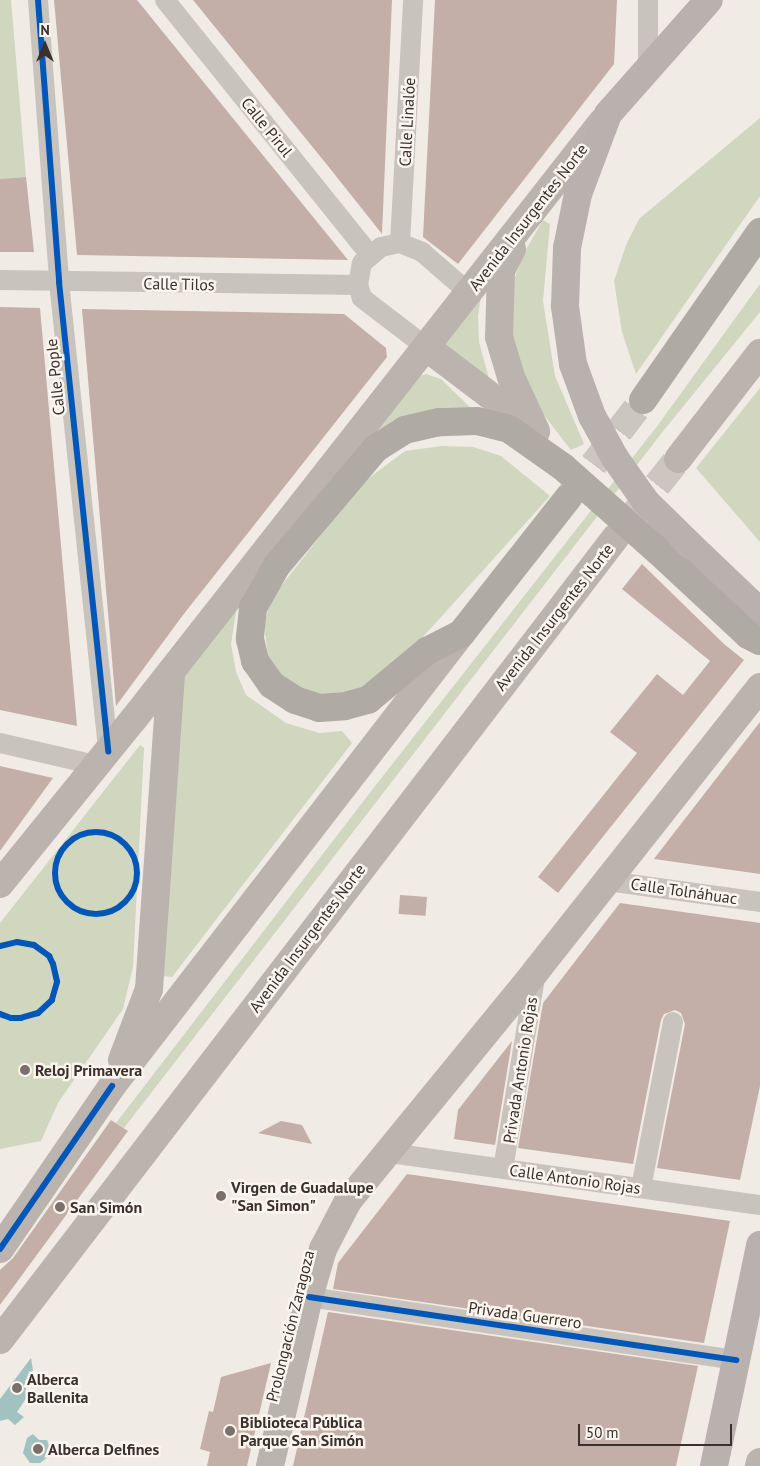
<!DOCTYPE html>
<meta charset="utf-8">
<style>
body{margin:0}
#map{position:relative;width:760px;height:1466px;overflow:hidden;background:#f0ebe5;font-family:"PT Sans",sans-serif}
div>[style]{position:absolute}
.green>*{inset:0;background:#d1d6bf}
.water>*{inset:0;background:#a1c2c1}
.building>*{inset:0;background:#c3afa7;transform-origin:0 0}
.secondary-tunnel>*{height:28px;margin-top:-14px;transform-origin:0;background:repeating-linear-gradient(90deg,#ccc6c0 0 28px,transparent 0 42px)}
.motorway-tunnel>*{height:28px;margin-top:-14px;transform-origin:0;background:repeating-linear-gradient(90deg,#ccc6c0 0 28px,transparent 0 42px)}
.minor>*{height:20px;margin:-10px;padding:0 10px;transform-origin:10px;border-radius:10px;background:#c9c3be}
.secondary>*{height:28px;margin:-14px;padding:0 14px;transform-origin:14px;border-radius:14px;background:#bab3ae}
.primary>*{height:28px;margin:-14px;padding:0 14px;transform-origin:14px;border-radius:14px;background:#b8b1ad}
.motorway>*{height:28px;margin:-14px;padding:0 14px;transform-origin:14px;border-radius:14px;background:#afaaa4}
.primary-bridge>*{height:28px;margin:-14px;padding:0 14px;transform-origin:14px;border-radius:14px;background:#b8b1ad}
.motorway-bridge>*{height:28px;margin:-14px;padding:0 14px;transform-origin:14px;border-radius:14px;background:#afaaa4}
.cycleway>*{height:6px;margin:-3px;padding:0 3px;transform-origin:3px;border-radius:3px;background:#0057b8}
.cycleway>.ring{margin:-3px;padding:0;box-sizing:content-box;background:none;border:6px solid #0057b8;border-radius:50%}
.dots>*{width:14px;height:14px;translate:-50% -50%;box-sizing:border-box;border:2px solid #fbf5ee;border-radius:50%}
span{translate:-50% -50%;white-space:nowrap;text-align:center;line-height:1.15;-webkit-text-stroke:5px #fbf5ee;paint-order:stroke}
.street-label{font-size:16px;color:#3b302b}
.poi-label{font-size:16px;color:#3b302b;font-weight:700}
.left{translate:0 -50%;text-align:left}
.north{position:absolute;left:20px;top:20px;width:50px;height:50px;-webkit-text-stroke:4px #fbf5ee;paint-order:stroke;rotate:0deg;font-size:14px;font-weight:700;line-height:20px;text-align:center;color:#3b302b}
.north::after{content:'';display:block;margin:auto;width:18px;height:22px;background:#3b302b;clip-path:polygon(50% 0,100% 100%,50% 72%,0 100%)}
.scale{position:absolute;left:578px;top:1424px;width:154px;height:22px;box-sizing:border-box;border:2px solid #3b302b;border-top:0;padding-left:6px;font-size:15px;line-height:18px;white-space:nowrap;color:#3b302b;-webkit-text-stroke:4px #fbf5ee;paint-order:stroke}
</style>
<div id="map">
<div class="green">
<i style="clip-path:polygon(0 0,11px 0,26px 177px,0 179px)"></i>
<i style="clip-path:polygon(760px 118px,760px 196px,636px 374px,622px 332px,614px 281px,626px 245px,639px 219px)"></i>
<i style="clip-path:polygon(543px 220px,550px 224px,543px 301px,555px 376px,584px 444px,571px 450px,543px 414px,514px 363px,510px 290px,524px 253px)"></i>
<i style="clip-path:polygon(760px 284px,760px 312px,664px 430px,124px 1128px,116px 1123px,372px 790px,658px 425px)"></i>
<i style="clip-path:polygon(482px 291px,478px 316px,479px 342px,489px 379px,445px 345px,445px 332px)"></i>
<i style="clip-path:polygon(426px 374px,441px 379px,471px 408px,351px 454px,407px 381px)"></i>
<i style="clip-path:polygon(760px 388px,760px 542px,696px 468px)"></i>
<i style="clip-path:polygon(442px 446px,473px 447px,501px 456px,550px 496px,404px 658px,369px 686px,335px 697px,303px 692px,283px 679px,268px 655px,264px 625px,271px 599px,361px 484px,405px 451px)"></i>
<i style="clip-path:polygon(237px 606px,231px 644px,236px 672px,246px 695px,286px 723px,319px 733px,342px 731px,352px 743px,172px 977px,160px 976px,182px 680px)"></i>
<i style="clip-path:polygon(140px 745px,144px 748px,133px 967px,123px 1009px,58px 1103px,41px 1141px,0 1149px,0 923px)"></i>
</div>
<div class="water">
<i style="clip-path:polygon(31px 1358px,33px 1370px,25px 1381px,27px 1397px,17px 1412px,24px 1417px,15px 1425px,8px 1419px,0 1421px,0 1399px)"></i>
<i style="clip-path:polygon(33px 1434px,39px 1440px,47px 1440px,52px 1454px,40px 1463px,30px 1463px,23px 1453px,27px 1438px)"></i>
</div>
<div class="building">
<i style="clip-path:polygon(54px 0,137px 0,348px 260px,77px 255px)"></i>
<i style="clip-path:polygon(193px 0,392px 0,382px 234px,328px 166px)"></i>
<i style="clip-path:polygon(435px 0,617px 0,614px 64px,458px 264px,423px 237px)"></i>
<i style="clip-path:polygon(26px 177px,34px 252px,0 252px,0 179px)"></i>
<i style="clip-path:polygon(0 307px,40px 308px,77px 726px,0 710px)"></i>
<i style="clip-path:polygon(82px 309px,344px 314px,386px 348px,387px 357px,183px 615px,116px 706px)"></i>
<i style="clip-path:polygon(642px 564px,724px 644px,744px 660px,558px 893px,538px 877px,637px 753px,610px 732px,657px 674px,683px 695px,710px 661px,622px 589px)"></i>
<i style="clip-path:polygon(760px 722px,760px 874px,654px 859px,667px 842px)"></i>
<i style="clip-path:polygon(0 766px,53px 778px,0 851px)"></i>
<i style="left:400px;top:895px;width:27px;height:19px;rotate:4deg"></i>
<i style="clip-path:polygon(620px 903px,760px 923px,760px 1086px,740px 1180px,657px 1168px,685px 1024px,681px 1013px,675px 1010px,664px 1014px,661px 1020px,633px 1164px,518px 1148px,543px 1003px)"></i>
<i style="clip-path:polygon(512px 1041px,495px 1145px,454px 1139px,458px 1110px)"></i>
<i style="clip-path:polygon(111px 1120px,128px 1131px,0 1305px,0 1270px,13px 1258px)"></i>
<i style="clip-path:polygon(281px 1121px,302px 1125px,312px 1144px,258px 1133px)"></i>
<i style="clip-path:polygon(407px 1174px,730px 1221px,704px 1343px,333px 1289px,338px 1263px)"></i>
<i style="clip-path:polygon(328px 1312px,698px 1366px,676px 1466px,293px 1466px)"></i>
<i style="clip-path:polygon(271px 1363px,247px 1466px,207px 1466px,210px 1452px,200px 1449px,209px 1411px,213px 1412px,221px 1377px)"></i>
</div>
<div class="secondary-tunnel">
<i style="left:631px;top:518px;width:75px;rotate:-51.5deg"></i>
</div>
<div class="motorway-tunnel">
<i style="left:568px;top:498px;width:123px;rotate:-52.6deg"></i>
</div>
<div class="minor">
<i style="left:38px;top:0;width:283px;rotate:85.7deg"></i>
<i style="left:59px;top:282px;width:472px;rotate:84deg"></i>
<i style="left:165px;top:0;width:326px;rotate:51.2deg"></i>
<i style="left:648px;top:69px;width:69px;rotate:-90deg"></i>
<i style="left:400px;top:243px;width:243px;rotate:-86.9deg"></i>
<i style="left:0;top:280px;width:358px;rotate:0.8deg"></i>
<i style="left:426px;top:347px;width:81px;rotate:-142.6deg"></i>
<i style="left:362px;top:298px;width:14px;rotate:-107deg"></i>
<i style="left:358px;top:285px;width:22px;rotate:-80deg"></i>
<i style="left:362px;top:263px;width:25px;rotate:-40deg"></i>
<i style="left:381px;top:247px;width:19px;rotate:-12deg"></i>
<i style="left:400px;top:243px;width:24px;rotate:22deg"></i>
<i style="left:422px;top:252px;width:61px;rotate:41deg"></i>
<i style="left:0;top:743px;width:98px;rotate:12.9deg"></i>
<i style="left:607px;top:881px;width:154px;rotate:7.8deg"></i>
<i style="left:390px;top:1153px;width:374px;rotate:8deg"></i>
<i style="left:503px;top:1169px;width:201px;rotate:-80.5deg"></i>
<i style="left:641px;top:1188px;width:169px;rotate:-79.1deg"></i>
<i style="left:309px;top:1297px;width:432px;rotate:8.4deg"></i>
</div>
<div class="secondary">
<i style="left:512px;top:249px;width:25px;rotate:117deg"></i>
<i style="left:501px;top:271px;width:66px;rotate:91.7deg"></i>
<i style="left:499px;top:337px;width:42px;rotate:73.3deg"></i>
<i style="left:511px;top:377px;width:60px;rotate:65.2deg"></i>
<i style="left:426px;top:347px;width:136px;rotate:37.2deg"></i>
<i style="left:678px;top:459px;width:134px;rotate:-52.3deg"></i>
<i style="left:0;top:884px;width:211px;rotate:-51deg"></i>
<i style="left:133px;top:720px;width:760px;rotate:-51.89deg"></i>
<i style="left:122px;top:1060px;width:76px;rotate:-69.2deg"></i>
<i style="left:149px;top:989px;width:318px;rotate:-86deg"></i>
<i style="left:0;top:1249px;width:198px;rotate:-55.5deg"></i>
<i style="left:112px;top:1086px;width:571px;rotate:-52.33deg"></i>
<i style="left:0;top:1340px;width:1012px;rotate:-52.51deg"></i>
<i style="left:270px;top:1466px;width:173px;rotate:-77deg"></i>
<i style="left:309px;top:1297px;width:50px;rotate:-73.7deg"></i>
<i style="left:323px;top:1249px;width:54px;rotate:-62.5deg"></i>
<i style="left:348px;top:1201px;width:297px;rotate:-50.7deg"></i>
<i style="left:536px;top:971px;width:362px;rotate:-51.7deg"></i>
<i style="left:759px;top:1466px;width:4px;rotate:-76deg"></i>
</div>
<div class="primary">
<i style="left:592px;top:416px;width:55px;rotate:-110.1deg"></i>
<i style="left:573px;top:364px;width:59px;rotate:-97.9deg"></i>
<i style="left:565px;top:306px;width:58px;rotate:-88deg"></i>
<i style="left:567px;top:248px;width:55px;rotate:-78.5deg"></i>
<i style="left:578px;top:194px;width:85px;rotate:-69.4deg"></i>
<i style="left:608px;top:114px;width:152px;rotate:-48.5deg"></i>
<i style="left:691px;top:546px;width:95px;rotate:43.7deg"></i>
<i style="left:714px;top:1466px;width:226px;rotate:-78.2deg"></i>
</div>
<div class="motorway">
<i style="left:643px;top:400px;width:205px;rotate:-55.1deg"></i>
<i style="left:563px;top:467px;width:66px;rotate:-144.9deg"></i>
<i style="left:509px;top:429px;width:33px;rotate:-166deg"></i>
<i style="left:477px;top:421px;width:38px;rotate:178deg"></i>
<i style="left:439px;top:422px;width:35px;rotate:167deg"></i>
<i style="left:405px;top:430px;width:34px;rotate:148deg"></i>
<i style="left:376px;top:448px;width:153px;rotate:130.2deg"></i>
<i style="left:277px;top:565px;width:49px;rotate:119.2deg"></i>
<i style="left:253px;top:608px;width:31px;rotate:96deg"></i>
<i style="left:250px;top:639px;width:23px;rotate:77deg"></i>
<i style="left:255px;top:661px;width:29px;rotate:55deg"></i>
<i style="left:272px;top:685px;width:27px;rotate:33deg"></i>
<i style="left:295px;top:700px;width:25px;rotate:18deg"></i>
<i style="left:319px;top:708px;width:26px;rotate:-4deg"></i>
<i style="left:345px;top:706px;width:24px;rotate:-15deg"></i>
<i style="left:368px;top:700px;width:77px;rotate:-39.7deg"></i>
<i style="left:427px;top:651px;width:38px;rotate:-27deg"></i>
<i style="left:461px;top:634px;width:173px;rotate:-51.8deg"></i>
<i style="left:658px;top:551px;width:123px;rotate:43deg"></i>
<i style="left:748px;top:635px;width:13px;rotate:27deg"></i>
</div>
<div class="primary-bridge">
<i style="left:592px;top:416px;width:48px;rotate:61.3deg"></i>
<i style="left:615px;top:458px;width:54px;rotate:54.8deg"></i>
<i style="left:646px;top:502px;width:63px;rotate:44.4deg"></i>
</div>
<div class="motorway-bridge">
<i style="left:563px;top:467px;width:127px;rotate:41.5deg"></i>
</div>
<div class="cycleway">
<i style="left:38px;top:0;width:283px;rotate:85.7deg"></i>
<i style="left:59px;top:282px;width:472px;rotate:84deg"></i>
<i class="ring" style="left:55px;top:832px;width:76px;height:76px"></i>
<i style="left:0;top:946px;width:17px;rotate:-13deg"></i>
<i style="left:17px;top:942px;width:17px;rotate:10deg"></i>
<i style="left:34px;top:945px;width:19px;rotate:36deg"></i>
<i style="left:49px;top:956px;width:9px;rotate:63deg"></i>
<i style="left:53px;top:964px;width:18px;rotate:77deg"></i>
<i style="left:57px;top:982px;width:19px;rotate:106deg"></i>
<i style="left:52px;top:1000px;width:19px;rotate:137deg"></i>
<i style="left:38px;top:1013px;width:18px;rotate:164deg"></i>
<i style="left:21px;top:1018px;width:10px;rotate:180deg"></i>
<i style="left:11px;top:1018px;width:12px;rotate:-160deg"></i>
<i style="left:0;top:1249px;width:198px;rotate:-55.5deg"></i>
<i style="left:309px;top:1297px;width:432px;rotate:8.4deg"></i>
</div>
<div class="dots">
<i style="left:25px;top:1070px;background:#7a716c"></i>
<i style="left:221px;top:1196px;background:#7a716c"></i>
<i style="left:60px;top:1207px;background:#7a716c"></i>
<i style="left:17px;top:1388px;background:#7a716c"></i>
<i style="left:230px;top:1431px;background:#7a716c"></i>
<i style="left:38px;top:1449px;background:#7a716c"></i>
</div>
<div class="street-label">
<span style="left:407px;top:122px;rotate:-87deg">Calle Linalóe</span>
<span style="left:267px;top:127px;rotate:51deg">Calle Pirul</span>
<span style="left:528px;top:217px;rotate:-52deg">Avenida Insurgentes Norte</span>
<span style="left:179px;top:284px;rotate:1deg">Calle Tilos</span>
<span style="left:55px;top:377px;rotate:-96deg">Calle Pople</span>
<span style="left:554px;top:617px;rotate:-52deg">Avenida Insurgentes Norte</span>
<span style="left:684px;top:891px;rotate:8deg">Calle Tolnáhuac</span>
<span style="left:307px;top:938px;rotate:-53deg">Avenida Insurgentes Norte</span>
<span style="left:520px;top:1070px;rotate:-81deg">Privada Antonio Rojas</span>
<span style="left:575px;top:1179px;rotate:8deg">Calle Antonio Rojas</span>
<span style="left:525px;top:1315px;rotate:8deg">Privada Guerrero</span>
<span style="left:290px;top:1326px;rotate:-76deg">Prolongación Zaragoza</span>
</div>
<div class="poi-label">
<span class="left" style="left:35px;top:1070px">Reloj Primavera</span>
<span class="left" style="left:231px;top:1196px">Virgen de Guadalupe<br>"San Simon"</span>
<span class="left" style="left:70px;top:1207px">San Simón</span>
<span class="left" style="left:27px;top:1388px">Alberca<br>Ballenita</span>
<span class="left" style="left:240px;top:1431px">Biblioteca Pública<br>Parque San Simón</span>
<span class="left" style="left:48px;top:1449px">Alberca Delfines</span>
</div>
<div class="north">N</div>
<div class="scale">50 m</div>
</div>
